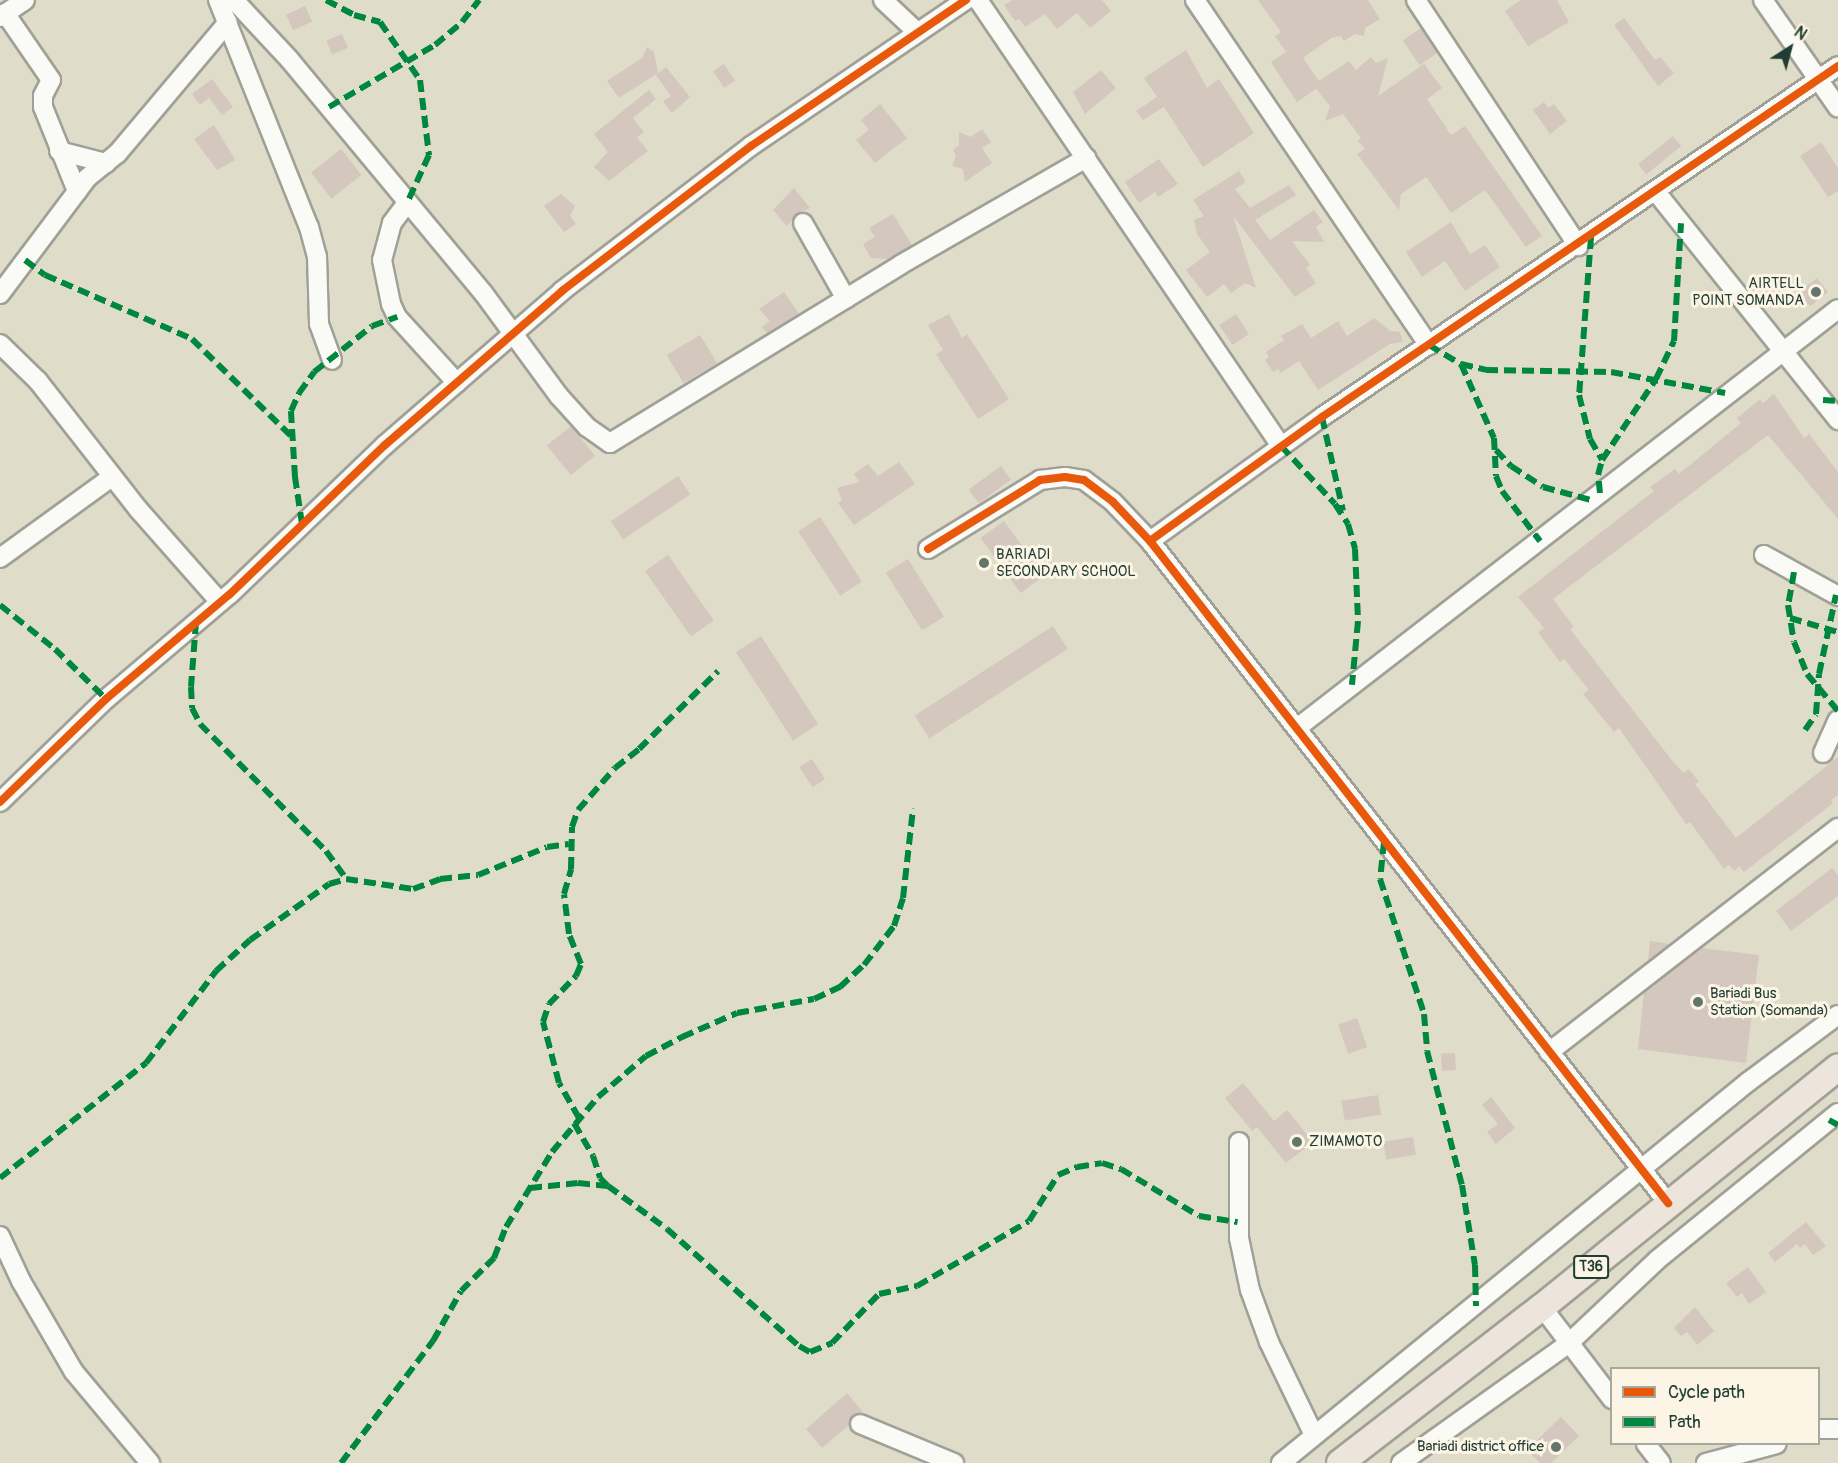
<!DOCTYPE html>
<style>
body{margin:0}
#map{position:relative;width:1838px;height:1463px;overflow:hidden;background:#e0dcca;font-family:Pangolin,sans-serif}
div>[style]{position:absolute}
.building>*{inset:0;background:#d4c7be;transform-origin:0 0}
.roads{filter:drop-shadow(2px 0 #a0a196) drop-shadow(-2px 0 #a0a196) drop-shadow(0 2px #a0a196) drop-shadow(0 -2px #a0a196)}
.minor>*{height:18px;margin:-9px;padding:0 9px;transform-origin:9px;border-radius:9px;background:#fafaf7}
.highway>*{height:26px;margin:-13px;padding:0 13px;transform-origin:13px;border-radius:13px;background:#ede4dc}
.quiet>*{height:6px;margin-top:-3px;transform-origin:0;background:repeating-linear-gradient(90deg,#00873e 0 12px,transparent 0 18px)}
.cycleway>*{height:8px;margin:-4px;padding:0 4px;transform-origin:4px;border-radius:4px;background:#e8590c}
.dots>*{width:16px;height:16px;translate:-50% -50%;box-sizing:border-box;border:3px solid #fcf5e5;border-radius:50%}
span{translate:-50% -50%;white-space:nowrap;text-align:center;line-height:1.15;-webkit-text-stroke:6px #fcf5e5;paint-order:stroke}
.shield-label span{padding:2px 4px;background:#fcf5e5;border:2px solid;border-radius:4px;-webkit-text-stroke-width:0}
.shield-label{font-size:14px;color:#1f3d34;font-weight:700}
.poi-label{font-size:15px;color:#1f3d34}
.right{translate:-100% -50%;text-align:right}
.left{translate:0 -50%;text-align:left}
.legend{position:absolute;left:1610px;top:1367px;width:210px;height:78px;box-sizing:border-box;background:#fcf5e5;border:2px solid #a4ab9e;margin:0;padding:8px 10px;list-style:none;font-size:18px;color:#1f3d34}
.legend li{display:flex;align-items:center;gap:12px;height:30px}
.legend b{width:30px;border:2px solid #a4ab9e}
.north{position:absolute;left:1760px;top:18px;width:60px;height:60px;-webkit-text-stroke:4px #fcf5e5;paint-order:stroke;rotate:36deg;font-size:16px;font-weight:700;line-height:24px;text-align:center;color:#1f3d34}
.north::after{content:'';display:block;margin:auto;width:21px;height:27px;background:#1f3d34;clip-path:polygon(50% 0,100% 100%,50% 72%,0 100%)}
</style>
<div id="map">
<div class="building">
<i style="clip-path:polygon(1012px 0,1102px 0,1111px 11px,1090px 28px,1077px 13px,1057px 29px,1045px 14px,1025px 27px,1019px 19px,1015px 21px,1004px 5px)"></i>
<i style="clip-path:polygon(1258px 0,1368px 0,1380px 19px,1365px 28px,1364px 36px,1355px 34px,1344px 41px,1341px 36px,1331px 38px,1303px 58px,1319px 81px,1349px 61px,1356px 70px,1371px 57px,1376px 63px,1388px 58px,1378px 96px,1424px 64px,1442px 88px,1427px 99px,1451px 135px,1465px 126px,1542px 236px,1526px 247px,1485px 190px,1451px 213px,1426px 177px,1401px 194px,1399px 210px,1357px 154px,1365px 149px,1358px 141px,1361px 138px,1343px 114px,1325px 121px,1330px 106px,1316px 89px,1297px 102px,1283px 81px,1271px 62px,1286px 52px,1275px 36px,1281px 32px)"></i>
<i style="clip-path:polygon(1521px 0,1557px 0,1569px 22px,1528px 46px,1505px 11px)"></i>
<i style="left:305px;top:6px;width:17px;height:21px;rotate:65deg"></i>
<i style="clip-path:polygon(1624px 18px,1655px 60px,1660px 57px,1674px 73px,1658px 86px,1614px 25px)"></i>
<i style="left:1421px;top:28px;width:30px;height:22px;rotate:56deg"></i>
<i style="left:342px;top:34px;width:15px;height:17px;rotate:67deg"></i>
<i style="clip-path:polygon(647px 47px,654px 52px,658px 73px,619px 98px,607px 81px,642px 58px)"></i>
<i style="clip-path:polygon(1186px 50px,1207px 88px,1219px 79px,1254px 133px,1203px 167px,1164px 107px,1143px 120px,1136px 111px,1157px 97px,1144px 78px)"></i>
<i style="left:724px;top:64px;width:20px;height:13px;rotate:57deg"></i>
<i style="clip-path:polygon(666px 67px,690px 97px,672px 113px,663px 101px,671px 96px,656px 75px)"></i>
<i style="clip-path:polygon(1101px 70px,1116px 88px,1085px 114px,1073px 92px)"></i>
<i style="clip-path:polygon(212px 79px,233px 107px,222px 115px,209px 98px,200px 105px,192px 94px)"></i>
<i style="clip-path:polygon(649px 90px,656px 99px,633px 118px,644px 132px,637px 137px,648px 151px,609px 181px,594px 167px,608px 152px,594px 134px)"></i>
<i style="clip-path:polygon(1544px 102px,1548px 108px,1554px 104px,1567px 121px,1550px 134px,1533px 110px)"></i>
<i style="clip-path:polygon(880px 104px,907px 138px,875px 163px,856px 140px,869px 130px,861px 120px)"></i>
<i style="clip-path:polygon(214px 125px,235px 160px,217px 170px,194px 139px)"></i>
<i style="clip-path:polygon(982px 129px,991px 142px,982px 148px,992px 163px,965px 182px,963px 169px,952px 166px,956px 155px,953px 150px,959px 145px,959px 132px,971px 137px)"></i>
<i style="left:1673px;top:136px;width:13px;height:45px;rotate:51deg"></i>
<i style="clip-path:polygon(1821px 142px,1838px 168px,1838px 191px,1828px 197px,1800px 156px)"></i>
<i style="left:341px;top:149px;width:33px;height:38px;rotate:52deg"></i>
<i style="clip-path:polygon(1159px 159px,1178px 184px,1158px 197px,1155px 192px,1139px 203px,1125px 182px)"></i>
<i style="clip-path:polygon(1239px 171px,1246px 182px,1235px 189px,1250px 208px,1289px 185px,1296px 195px,1255px 220px,1270px 240px,1314px 210px,1323px 222px,1316px 227px,1324px 242px,1292px 241px,1310px 265px,1306px 268px,1316px 283px,1295px 297px,1233px 216px,1256px 288px,1245px 283px,1231px 293px,1224px 284px,1207px 297px,1186px 270px,1210px 252px,1197px 234px,1194px 220px,1204px 216px,1193px 200px)"></i>
<i style="clip-path:polygon(794px 188px,810px 208px,797px 214px,787px 226px,773px 210px)"></i>
<i style="clip-path:polygon(561px 194px,575px 206px,570px 216px,576px 224px,564px 232px,544px 206px)"></i>
<i style="clip-path:polygon(893px 214px,912px 245px,888px 259px,871px 258px,863px 244px,875px 237px,869px 228px)"></i>
<i style="clip-path:polygon(1451px 222px,1470px 254px,1485px 245px,1500px 267px,1465px 291px,1445px 261px,1422px 277px,1406px 252px)"></i>
<i style="left:1817px;top:278px;width:18px;height:23px;rotate:52deg"></i>
<i style="clip-path:polygon(784px 292px,799px 314px,767px 333px,762px 327px,770px 321px,759px 309px)"></i>
<i style="clip-path:polygon(949px 314px,962px 338px,967px 334px,1009px 399px,978px 419px,936px 354px,943px 350px,928px 325px)"></i>
<i style="left:1236px;top:314px;width:24px;height:20px;rotate:57deg"></i>
<i style="clip-path:polygon(1374px 318px,1390px 331px,1400px 332px,1403px 342px,1390px 344px,1318px 390px,1299px 361px,1281px 373px,1278px 369px,1273px 372px,1265px 360px,1269px 357px,1266px 352px,1284px 340px,1281px 336px,1302px 324px,1311px 338px,1338px 321px,1347px 336px)"></i>
<i style="left:700px;top:335px;width:33px;height:39px;rotate:59deg"></i>
<i style="clip-path:polygon(1774px 394px,1804px 438px,1809px 434px,1838px 472px,1838px 519px,1768px 435px,1553px 599px,1574px 627px,1570px 629px,1674px 763px,1684px 773px,1689px 769px,1699px 782px,1695px 784px,1736px 838px,1838px 757px,1838px 795px,1831px 800px,1833px 803px,1744px 872px,1739px 866px,1734px 871px,1729px 865px,1724px 869px,1690px 822px,1686px 824px,1619px 728px,1614px 732px,1583px 694px,1589px 690px,1564px 659px,1560px 662px,1538px 632px,1544px 628px,1518px 597px,1654px 491px,1650px 487px,1675px 469px,1679px 474px,1741px 423px,1737px 418px,1760px 399px,1763px 403px)"></i>
<i style="left:571px;top:426px;width:38px;height:31px;rotate:51deg"></i>
<i style="clip-path:polygon(899px 462px,915px 484px,854px 525px,838px 503px,842px 500px,837px 488px,859px 482px,854px 474px,868px 464px,878px 476px)"></i>
<i style="left:1001px;top:466px;width:17px;height:40px;rotate:54deg"></i>
<i style="left:678px;top:476px;width:22px;height:81px;rotate:56deg"></i>
<i style="left:820px;top:517px;width:77px;height:26px;rotate:57deg"></i>
<i style="left:1004px;top:521px;width:68px;height:29px;rotate:54deg"></i>
<i style="left:668px;top:555px;width:80px;height:28px;rotate:55deg"></i>
<i style="left:908px;top:559px;width:68px;height:26px;rotate:58deg"></i>
<i style="left:1053px;top:626px;width:27px;height:165px;rotate:57deg"></i>
<i style="left:761px;top:636px;width:105px;height:30px;rotate:57deg"></i>
<i style="left:812px;top:759px;width:24px;height:15px;rotate:57deg"></i>
<i style="clip-path:polygon(1832px 868px,1838px 875px,1838px 896px,1791px 931px,1776px 911px)"></i>
<i style="clip-path:polygon(1650px 941px,1670px 944px,1648px 961px)"></i>
<i style="clip-path:polygon(1702px 948px,1759px 955px,1746px 1063px,1638px 1049px,1644px 992px)"></i>
<i style="left:1357px;top:1018px;width:31px;height:20px;rotate:71deg"></i>
<i style="left:1455px;top:1053px;width:17px;height:14px;rotate:87deg"></i>
<i style="clip-path:polygon(1243px 1083px,1274px 1121px,1287px 1110px,1313px 1142px,1286px 1163px,1257px 1127px,1252px 1131px,1225px 1098px)"></i>
<i style="left:1378px;top:1095px;width:20px;height:37px;rotate:81deg"></i>
<i style="clip-path:polygon(1491px 1097px,1515px 1128px,1496px 1144px,1487px 1132px,1498px 1124px,1482px 1105px)"></i>
<i style="left:1413px;top:1137px;width:18px;height:30px;rotate:81deg"></i>
<i style="clip-path:polygon(1806px 1222px,1826px 1246px,1813px 1255px,1805px 1244px,1800px 1248px,1797px 1244px,1775px 1262px,1768px 1253px)"></i>
<i style="clip-path:polygon(1748px 1267px,1766px 1292px,1749px 1304px,1742px 1293px,1737px 1297px,1726px 1283px)"></i>
<i style="clip-path:polygon(1695px 1307px,1714px 1331px,1697px 1345px,1687px 1332px,1681px 1336px,1674px 1328px)"></i>
<i style="clip-path:polygon(847px 1393px,863px 1412px,853px 1415px,849px 1425px,822px 1448px,806px 1429px)"></i>
<i style="clip-path:polygon(1561px 1417px,1579px 1436px,1551px 1463px,1540px 1463px,1527px 1450px)"></i>
</div>
<div class="roads">
<div class="minor">
<i style="left:218px;top:0;width:245px;rotate:68.2deg"></i>
<i style="left:309px;top:227px;width:30px;rotate:75deg"></i>
<i style="left:317px;top:256px;width:68px;rotate:88.3deg"></i>
<i style="left:319px;top:324px;width:38px;rotate:70deg"></i>
<i style="left:234px;top:0;width:81px;rotate:47deg"></i>
<i style="left:289px;top:59px;width:305px;rotate:50.3deg"></i>
<i style="left:484px;top:294px;width:127px;rotate:53.7deg"></i>
<i style="left:559px;top:396px;width:42px;rotate:47.9deg"></i>
<i style="left:587px;top:427px;width:28px;rotate:35deg"></i>
<i style="left:610px;top:443px;width:340px;rotate:-31.5deg"></i>
<i style="left:900px;top:265px;width:215px;rotate:-29.9deg"></i>
<i style="left:883px;top:0;width:45px;rotate:43.2deg"></i>
<i style="left:978px;top:0;width:539px;rotate:55.81deg"></i>
<i style="left:1195px;top:0;width:417px;rotate:55.9deg"></i>
<i style="left:1416px;top:0;width:295px;rotate:56.6deg"></i>
<i style="left:1763px;top:0;width:131px;rotate:55.2deg"></i>
<i style="left:5px;top:13px;width:81px;rotate:55.5deg"></i>
<i style="left:51px;top:80px;width:18px;rotate:117deg"></i>
<i style="left:43px;top:96px;width:11px;rotate:90deg"></i>
<i style="left:43px;top:107px;width:91px;rotate:68deg"></i>
<i style="left:0;top:17px;width:30px;rotate:-34deg"></i>
<i style="left:59px;top:151px;width:49px;rotate:14.3deg"></i>
<i style="left:1656px;top:192px;width:292px;rotate:51.4deg"></i>
<i style="left:407px;top:203px;width:25px;rotate:127deg"></i>
<i style="left:392px;top:223px;width:38px;rotate:105deg"></i>
<i style="left:382px;top:260px;width:45px;rotate:78.4deg"></i>
<i style="left:391px;top:304px;width:14px;rotate:65deg"></i>
<i style="left:397px;top:317px;width:89px;rotate:47.7deg"></i>
<i style="left:803px;top:223px;width:87px;rotate:60.5deg"></i>
<i style="left:0;top:294px;width:145px;rotate:-53.1deg"></i>
<i style="left:87px;top:178px;width:38px;rotate:-39deg"></i>
<i style="left:117px;top:154px;width:172px;rotate:-49.9deg"></i>
<i style="left:0;top:344px;width:53px;rotate:44.2deg"></i>
<i style="left:38px;top:381px;width:162px;rotate:52deg"></i>
<i style="left:138px;top:509px;width:124px;rotate:48.6deg"></i>
<i style="left:1150px;top:541px;width:212px;rotate:-35.8deg"></i>
<i style="left:1322px;top:417px;width:624px;rotate:-34.22deg"></i>
<i style="left:928px;top:549px;width:132px;rotate:-31.6deg"></i>
<i style="left:1040px;top:480px;width:25px;rotate:-7deg"></i>
<i style="left:1065px;top:477px;width:19px;rotate:9deg"></i>
<i style="left:1084px;top:480px;width:36px;rotate:37deg"></i>
<i style="left:1113px;top:502px;width:54px;rotate:46.5deg"></i>
<i style="left:1150px;top:541px;width:841px;rotate:51.96deg"></i>
<i style="left:1764px;top:555px;width:85px;rotate:29deg"></i>
<i style="left:0;top:558px;width:138px;rotate:-35.9deg"></i>
<i style="left:1297px;top:728px;width:684px;rotate:-37.76deg"></i>
<i style="left:1823px;top:753px;width:36px;rotate:-66deg"></i>
<i style="left:0;top:802px;width:148px;rotate:-44.2deg"></i>
<i style="left:106px;top:699px;width:162px;rotate:-40.3deg"></i>
<i style="left:230px;top:594px;width:215px;rotate:-43.9deg"></i>
<i style="left:385px;top:445px;width:235px;rotate:-41deg"></i>
<i style="left:562px;top:291px;width:238px;rotate:-37.5deg"></i>
<i style="left:751px;top:146px;width:260px;rotate:-34.2deg"></i>
<i style="left:1549px;top:1052px;width:366px;rotate:-37.8deg"></i>
<i style="left:1239px;top:1142px;width:96px;rotate:90deg"></i>
<i style="left:1239px;top:1238px;width:53px;rotate:78.1deg"></i>
<i style="left:1250px;top:1290px;width:55px;rotate:69.9deg"></i>
<i style="left:1269px;top:1342px;width:103px;rotate:64.2deg"></i>
<i style="left:0;top:1236px;width:50px;rotate:65deg"></i>
<i style="left:21px;top:1281px;width:105px;rotate:59.8deg"></i>
<i style="left:74px;top:1372px;width:119px;rotate:50.1deg"></i>
<i style="left:1542px;top:1307px;width:116px;rotate:52.7deg"></i>
<i style="left:860px;top:1424px;width:102px;rotate:22.5deg"></i>
<i style="left:1818px;top:1429px;width:20px"></i>
<i style="left:1646px;top:1444px;width:24px;rotate:52deg"></i>
<i style="left:1281px;top:1463px;width:603px;rotate:-39.21deg"></i>
<i style="left:1748px;top:1082px;width:112px;rotate:-36.7deg"></i>
<i style="left:1401px;top:1463px;width:205px;rotate:-35.5deg"></i>
<i style="left:1568px;top:1344px;width:122px;rotate:-43.3deg"></i>
<i style="left:1657px;top:1260px;width:233px;rotate:-39.1deg"></i>
<i style="left:1706px;top:1463px;width:73px;rotate:-15deg"></i>
</div>
<div class="highway">
<i style="left:1340px;top:1463px;width:255px;rotate:-37.7deg"></i>
<i style="left:1542px;top:1307px;width:381px;rotate:-39deg"></i>
</div>
</div>
<div class="quiet">
<i style="left:326px;top:0;width:32px;rotate:28deg"></i>
<i style="left:354px;top:15px;width:27px;rotate:15deg"></i>
<i style="left:380px;top:22px;width:70px;rotate:55.4deg"></i>
<i style="left:420px;top:80px;width:76px;rotate:83.2deg"></i>
<i style="left:429px;top:155px;width:53px;rotate:114.6deg"></i>
<i style="left:329px;top:107px;width:123px;rotate:-30.3deg"></i>
<i style="left:435px;top:45px;width:35px;rotate:-40deg"></i>
<i style="left:462px;top:22px;width:28px;rotate:-52deg"></i>
<i style="left:1591px;top:237px;width:158px;rotate:94.3deg"></i>
<i style="left:1579px;top:395px;width:45px;rotate:76deg"></i>
<i style="left:1590px;top:439px;width:24px;rotate:60deg"></i>
<i style="left:25px;top:260px;width:25px;rotate:37deg"></i>
<i style="left:45px;top:275px;width:160px;rotate:23.5deg"></i>
<i style="left:192px;top:339px;width:141px;rotate:44.4deg"></i>
<i style="left:1429px;top:345px;width:37px;rotate:31deg"></i>
<i style="left:1461px;top:364px;width:26px;rotate:13deg"></i>
<i style="left:1486px;top:370px;width:125px;rotate:0.9deg"></i>
<i style="left:1611px;top:372px;width:116px;rotate:10.4deg"></i>
<i style="left:1461px;top:364px;width:81px;rotate:66deg"></i>
<i style="left:1494px;top:438px;width:38px;rotate:87deg"></i>
<i style="left:1496px;top:476px;width:16px;rotate:68deg"></i>
<i style="left:1502px;top:491px;width:63px;rotate:52.8deg"></i>
<i style="left:1823px;top:400px;width:15px;rotate:4deg"></i>
<i style="left:1322px;top:417px;width:96px;rotate:77.4deg"></i>
<i style="left:1281px;top:446px;width:79px;rotate:47deg"></i>
<i style="left:1335px;top:504px;width:24px;rotate:57deg"></i>
<i style="left:1348px;top:524px;width:26px;rotate:74deg"></i>
<i style="left:1355px;top:549px;width:72px;rotate:87.6deg"></i>
<i style="left:1358px;top:621px;width:64px;rotate:95.4deg"></i>
<i style="left:1496px;top:450px;width:22px;rotate:47deg"></i>
<i style="left:1511px;top:466px;width:38px;rotate:33deg"></i>
<i style="left:1543px;top:487px;width:50px;rotate:15.2deg"></i>
<i style="left:1600px;top:493px;width:18px;rotate:-96deg"></i>
<i style="left:1598px;top:475px;width:16px;rotate:-75deg"></i>
<i style="left:1602px;top:460px;width:97px;rotate:-56.3deg"></i>
<i style="left:1656px;top:379px;width:42px;rotate:-64.7deg"></i>
<i style="left:1674px;top:341px;width:118px;rotate:-86.6deg"></i>
<i style="left:302px;top:524px;width:48px;rotate:-98.5deg"></i>
<i style="left:295px;top:477px;width:66px;rotate:-93.5deg"></i>
<i style="left:291px;top:411px;width:20px;rotate:-66deg"></i>
<i style="left:299px;top:393px;width:26px;rotate:-54deg"></i>
<i style="left:314px;top:372px;width:74px;rotate:-38.4deg"></i>
<i style="left:372px;top:326px;width:27px;rotate:-20deg"></i>
<i style="left:1794px;top:572px;width:34px;rotate:100deg"></i>
<i style="left:1788px;top:605px;width:37px;rotate:81deg"></i>
<i style="left:1794px;top:642px;width:35px;rotate:68deg"></i>
<i style="left:1807px;top:674px;width:48px;rotate:50deg"></i>
<i style="left:0;top:605px;width:70px;rotate:38.7deg"></i>
<i style="left:55px;top:649px;width:71px;rotate:44.4deg"></i>
<i style="left:1790px;top:618px;width:50px;rotate:16.3deg"></i>
<i style="left:196px;top:622px;width:65px;rotate:94.4deg"></i>
<i style="left:191px;top:687px;width:21px;rotate:87deg"></i>
<i style="left:192px;top:708px;width:18px;rotate:63deg"></i>
<i style="left:200px;top:724px;width:179px;rotate:45.2deg"></i>
<i style="left:326px;top:851px;width:34px;rotate:54deg"></i>
<i style="left:1805px;top:730px;width:19px;rotate:-55deg"></i>
<i style="left:1816px;top:714px;width:40px;rotate:-85.7deg"></i>
<i style="left:1819px;top:674px;width:81px;rotate:-77.9deg"></i>
<i style="left:1384px;top:842px;width:37px;rotate:96deg"></i>
<i style="left:1380px;top:879px;width:142px;rotate:71.9deg"></i>
<i style="left:1424px;top:1014px;width:37px;rotate:85deg"></i>
<i style="left:1427px;top:1051px;width:138px;rotate:75.4deg"></i>
<i style="left:1462px;top:1185px;width:81px;rotate:80.8deg"></i>
<i style="left:1475px;top:1265px;width:41px;rotate:88.6deg"></i>
<i style="left:579px;top:1118px;width:40px;rotate:-119.7deg"></i>
<i style="left:559px;top:1083px;width:63px;rotate:-104.7deg"></i>
<i style="left:543px;top:1022px;width:19px;rotate:-72deg"></i>
<i style="left:549px;top:1004px;width:39px;rotate:-46deg"></i>
<i style="left:576px;top:976px;width:13px;rotate:-67deg"></i>
<i style="left:581px;top:964px;width:32px;rotate:-112deg"></i>
<i style="left:569px;top:934px;width:40px;rotate:-97.1deg"></i>
<i style="left:564px;top:894px;width:26px;rotate:-74deg"></i>
<i style="left:571px;top:869px;width:42px;rotate:-88.6deg"></i>
<i style="left:572px;top:827px;width:18px;rotate:-71deg"></i>
<i style="left:578px;top:810px;width:56px;rotate:-48.6deg"></i>
<i style="left:615px;top:768px;width:31px;rotate:-38deg"></i>
<i style="left:639px;top:749px;width:111px;rotate:-44.6deg"></i>
<i style="left:1829px;top:1120px;width:10px;rotate:29deg"></i>
<i style="left:574px;top:1123px;width:38px;rotate:60deg"></i>
<i style="left:593px;top:1156px;width:23px;rotate:72deg"></i>
<i style="left:600px;top:1178px;width:11px;rotate:45deg"></i>
<i style="left:608px;top:1186px;width:73px;rotate:36.1deg"></i>
<i style="left:667px;top:1229px;width:176px;rotate:41.6deg"></i>
<i style="left:799px;top:1346px;width:13px;rotate:29deg"></i>
<i style="left:810px;top:1352px;width:24px;rotate:-22deg"></i>
<i style="left:832px;top:1343px;width:68px;rotate:-46.2deg"></i>
<i style="left:879px;top:1294px;width:39px;rotate:-12deg"></i>
<i style="left:917px;top:1286px;width:129px;rotate:-30.1deg"></i>
<i style="left:1029px;top:1221px;width:54px;rotate:-57.8deg"></i>
<i style="left:1058px;top:1175px;width:21px;rotate:-23deg"></i>
<i style="left:1077px;top:1167px;width:25px;rotate:-9deg"></i>
<i style="left:1102px;top:1163px;width:20px;rotate:18deg"></i>
<i style="left:1121px;top:1169px;width:91px;rotate:31.1deg"></i>
<i style="left:1199px;top:1216px;width:39px;rotate:9deg"></i>
<i style="left:0;top:1178px;width:186px;rotate:-38.2deg"></i>
<i style="left:146px;top:1063px;width:116px;rotate:-52.7deg"></i>
<i style="left:216px;top:971px;width:46px;rotate:-42.4deg"></i>
<i style="left:250px;top:940px;width:97px;rotate:-35.3deg"></i>
<i style="left:329px;top:884px;width:18px;rotate:-16deg"></i>
<i style="left:346px;top:879px;width:68px;rotate:8.5deg"></i>
<i style="left:413px;top:889px;width:29px;rotate:-20deg"></i>
<i style="left:440px;top:879px;width:38px;rotate:-6deg"></i>
<i style="left:478px;top:875px;width:74px;rotate:-22.1deg"></i>
<i style="left:547px;top:847px;width:22px;rotate:-8deg"></i>
<i style="left:530px;top:1188px;width:48px;rotate:-5.9deg"></i>
<i style="left:578px;top:1183px;width:30px;rotate:6deg"></i>
<i style="left:341px;top:1463px;width:153px;rotate:-53deg"></i>
<i style="left:433px;top:1341px;width:57px;rotate:-60.8deg"></i>
<i style="left:461px;top:1291px;width:47px;rotate:-45deg"></i>
<i style="left:494px;top:1258px;width:33px;rotate:-69deg"></i>
<i style="left:506px;top:1227px;width:88px;rotate:-58.5deg"></i>
<i style="left:552px;top:1152px;width:72px;rotate:-50.1deg"></i>
<i style="left:598px;top:1097px;width:63px;rotate:-40.5deg"></i>
<i style="left:646px;top:1056px;width:41px;rotate:-27.8deg"></i>
<i style="left:682px;top:1037px;width:60px;rotate:-23.6deg"></i>
<i style="left:737px;top:1013px;width:78px;rotate:-10.3deg"></i>
<i style="left:814px;top:999px;width:29px;rotate:-25deg"></i>
<i style="left:840px;top:987px;width:33px;rotate:-43deg"></i>
<i style="left:864px;top:965px;width:49px;rotate:-52.4deg"></i>
<i style="left:894px;top:926px;width:29px;rotate:-72deg"></i>
<i style="left:903px;top:898px;width:90px;rotate:-83.6deg"></i>
</div>
<div class="cycleway">
<i style="left:1150px;top:541px;width:212px;rotate:-35.8deg"></i>
<i style="left:1322px;top:417px;width:624px;rotate:-34.22deg"></i>
<i style="left:928px;top:549px;width:132px;rotate:-31.6deg"></i>
<i style="left:1040px;top:480px;width:25px;rotate:-7deg"></i>
<i style="left:1065px;top:477px;width:19px;rotate:9deg"></i>
<i style="left:1084px;top:480px;width:36px;rotate:37deg"></i>
<i style="left:1113px;top:502px;width:54px;rotate:46.5deg"></i>
<i style="left:1150px;top:541px;width:841px;rotate:51.96deg"></i>
<i style="left:0;top:802px;width:148px;rotate:-44.2deg"></i>
<i style="left:106px;top:699px;width:162px;rotate:-40.3deg"></i>
<i style="left:230px;top:594px;width:215px;rotate:-43.9deg"></i>
<i style="left:385px;top:445px;width:235px;rotate:-41deg"></i>
<i style="left:562px;top:291px;width:238px;rotate:-37.5deg"></i>
<i style="left:751px;top:146px;width:260px;rotate:-34.2deg"></i>
</div>
<div class="dots">
<i style="left:1816px;top:292px;background:#637568"></i>
<i style="left:984px;top:563px;background:#637568"></i>
<i style="left:1698px;top:1002px;background:#637568"></i>
<i style="left:1297px;top:1142px;background:#637568"></i>
<i style="left:1556px;top:1447px;background:#637568"></i>
</div>
<div class="shield-label">
<span style="left:1591px;top:1267px">T36</span>
</div>
<div class="poi-label">
<span class="right" style="left:1804px;top:292px">AIRTELL<br>POINT SOMANDA</span>
<span class="left" style="left:996px;top:563px">BARIADI<br>SECONDARY SCHOOL</span>
<span class="left" style="left:1710px;top:1002px">Bariadi Bus<br>Station (Somanda)</span>
<span class="left" style="left:1309px;top:1142px">ZIMAMOTO</span>
<span class="right" style="left:1544px;top:1447px">Bariadi district office</span>
</div>
<ul class="legend">
<li><b style="height:8px;background:#e8590c"></b>Cycle path</li>
<li><b style="height:8px;background:#00873e"></b>Path</li>
</ul>
<div class="north">N</div>
</div>
